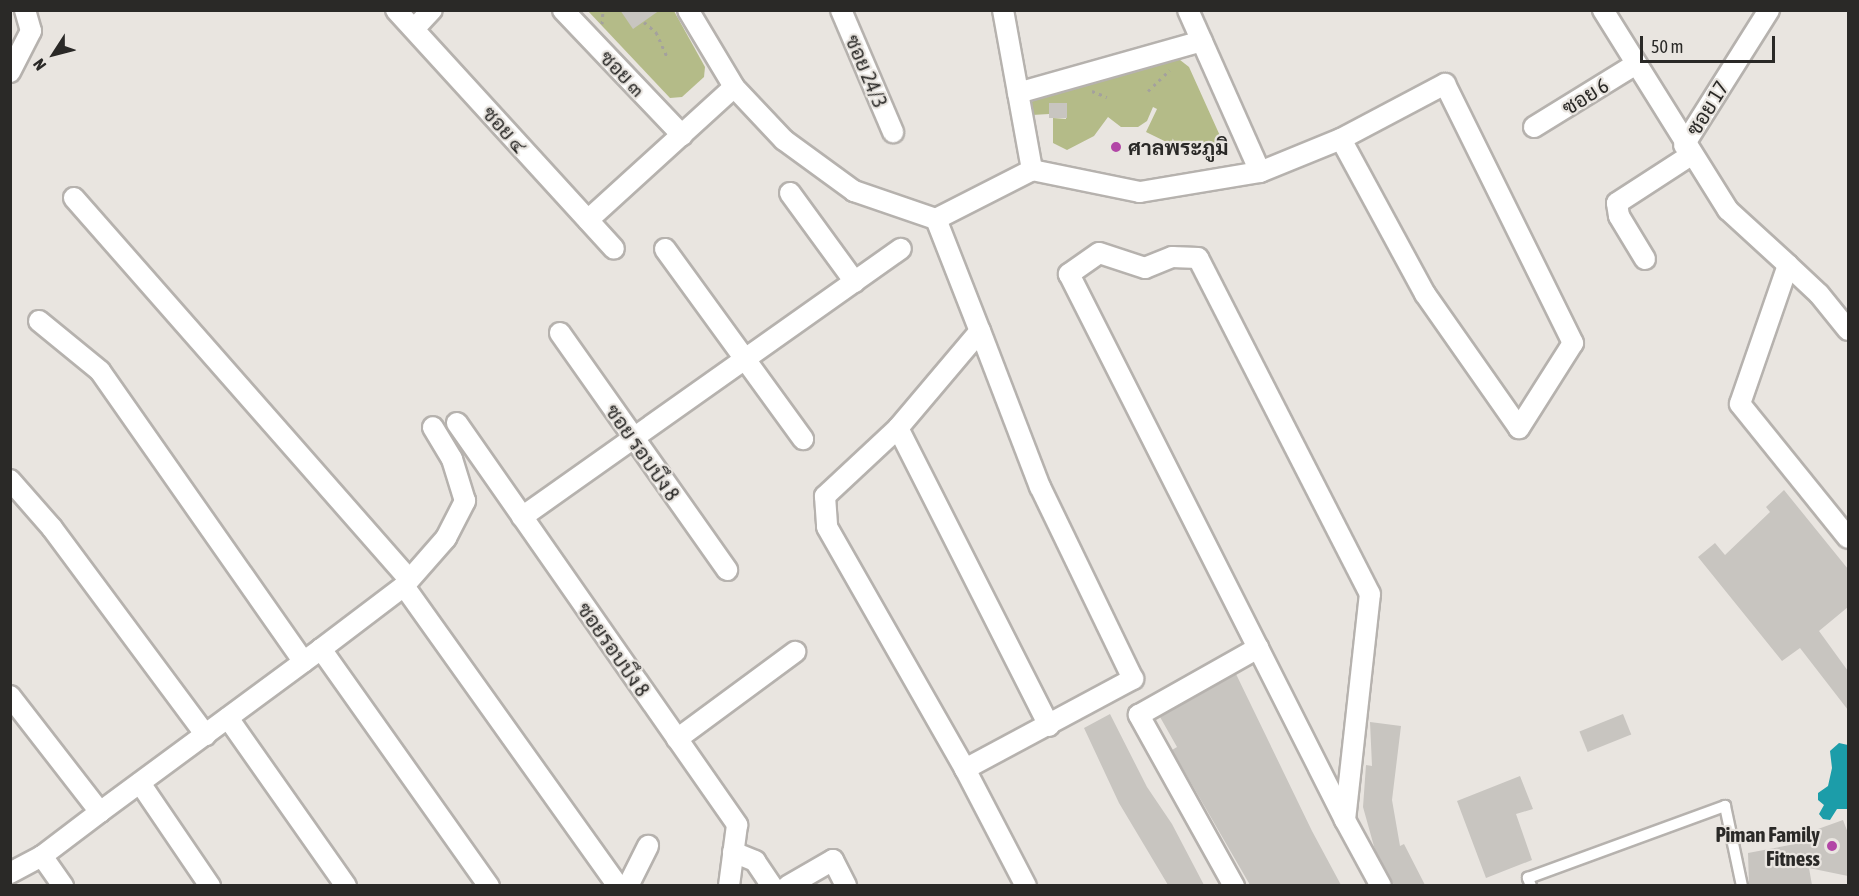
<!DOCTYPE html>
<meta charset="utf-8">
<style>
body{margin:0}
#map{position:relative;width:1859px;height:896px;overflow:hidden;background:#e9e5e0;font-family:"Asap Condensed",Sarabun,sans-serif}
div>[style]{position:absolute}
.green>*{inset:0;background:#b4bb88}
.water>*{inset:0;background:#1c9da9}
.building>*{inset:0;background:#c8c5c0;transform-origin:0 0}
.path>*{height:3px;margin-top:-1.5px;transform-origin:0;background:repeating-linear-gradient(90deg,#a4a19d 0 3px,transparent 0 7.5px)}
.roads{filter:drop-shadow(2px 0 #b6b2ae) drop-shadow(-2px 0 #b6b2ae) drop-shadow(0 2px #b6b2ae) drop-shadow(0 -2px #b6b2ae)}
.lane>*{height:10px;margin:-5px;padding:0 5px;transform-origin:5px;border-radius:5px;background:#fff}
.street>*{height:20px;margin:-10px;padding:0 10px;transform-origin:10px;border-radius:10px;background:#fff}
.dots>*{width:16px;height:16px;translate:-50% -50%;box-sizing:border-box;border:3px solid #e9e5e0;border-radius:50%}
span{translate:-50% -50%;white-space:nowrap;text-align:center;line-height:1.15;-webkit-text-stroke:4.5px #e9e5e0;paint-order:stroke}
.street-label{font-size:21px;color:#2a2927}
.poi-label{font-size:21px;color:#2a2927;font-weight:700}
.left{translate:0 -50%;text-align:left}
.right{translate:-100% -50%;text-align:right}
.frame{position:absolute;inset:0;border:12px solid #2a2927;pointer-events:none}
.north{position:absolute;left:24px;top:24px;width:60px;height:60px;-webkit-text-stroke:4px #e9e5e0;paint-order:stroke;rotate:234deg;font-size:16px;font-weight:700;line-height:24px;text-align:center;color:#2a2927}
.north::after{content:'';display:block;margin:auto;width:21px;height:27px;background:#2a2927;clip-path:polygon(50% 0,100% 100%,50% 72%,0 100%)}
.scale{position:absolute;left:1640px;top:36px;width:135px;height:27px;box-sizing:border-box;border:3px solid #2a2927;border-top:0;padding-left:8px;font-size:18px;line-height:21px;white-space:nowrap;color:#2a2927;-webkit-text-stroke:4px #e9e5e0;paint-order:stroke}
</style>
<div id="map">
<div class="green">
<i style="clip-path:polygon(588px 11px,674px 11px,705px 67px,704px 77px,682px 97px,670px 98px)"></i>
<i style="clip-path:polygon(1175px 56px,1189px 67px,1221px 138px,1215px 150px,1191px 154px,1146px 132px,1157px 109px,1153px 107px,1147px 121px,1138px 127px,1121px 127px,1108px 117px,1094px 136px,1067px 150px,1053px 143px,1053px 118px,1066px 119px,1066px 103px,1050px 103px,1049px 114px,1032px 115px,1030px 102px)"></i>
</div>
<div class="water">
<i style="clip-path:polygon(1839px 743px,1848px 745px,1848px 809px,1837px 809px,1830px 820px,1823px 819px,1819px 814px,1824px 805px,1818px 800px,1818px 793px,1828px 786px,1832px 768px,1830px 751px)"></i>
</div>
<div class="building">
<i style="clip-path:polygon(620px 10px,660px 10px,633px 29px)"></i>
<i style="left:1049px;top:103px;width:18px;height:15px"></i>
<i style="clip-path:polygon(1784px 490px,1848px 569px,1848px 607px,1819px 631px,1848px 671px,1848px 710px,1800px 648px,1782px 661px,1698px 557px,1715px 543px,1725px 555px,1770px 512px,1766px 507px)"></i>
<i style="clip-path:polygon(1236px 674px,1312px 831px,1341px 885px,1250px 885px,1172px 750px,1177px 747px,1160px 717px)"></i>
<i style="clip-path:polygon(1110px 714px,1147px 787px,1172px 824px,1204px 885px,1168px 885px,1119px 803px,1084px 728px)"></i>
<i style="left:1623px;top:714px;width:22px;height:47px;rotate:68deg"></i>
<i style="clip-path:polygon(1370px 722px,1401px 726px,1392px 800px,1400px 846px,1404px 844px,1425px 885px,1394px 885px,1375px 850px,1363px 807px,1366px 765px,1372px 766px)"></i>
<i style="clip-path:polygon(1520px 776px,1533px 809px,1516px 814px,1532px 860px,1486px 878px,1457px 801px)"></i>
<i style="clip-path:polygon(1843px 820px,1848px 833px,1848px 876px,1809px 868px,1812px 885px,1749px 885px,1748px 853px,1816px 840px,1818px 829px)"></i>
</div>
<div class="path">
<i style="left:644px;top:22px;width:16px;rotate:40deg"></i>
<i style="left:656px;top:32px;width:27px;rotate:66deg"></i>
<i style="left:602px;top:24px;width:14px;rotate:-86deg"></i>
<i style="left:1092px;top:91px;width:16px;rotate:22deg"></i>
<i style="left:1148px;top:91px;width:30px;rotate:-44deg"></i>
</div>
<div class="roads">
<div class="lane">
<i style="left:1531px;top:886px;width:9px;rotate:-111deg"></i>
<i style="left:1528px;top:878px;width:210px;rotate:-20.1deg"></i>
<i style="left:1725px;top:806px;width:82px;rotate:78deg"></i>
</div>
<div class="street">
<i style="left:396px;top:10px;width:323px;rotate:47.6deg"></i>
<i style="left:563px;top:10px;width:173px;rotate:46.4deg"></i>
<i style="left:688px;top:10px;width:90px;rotate:59.1deg"></i>
<i style="left:734px;top:87px;width:73px;rotate:46.7deg"></i>
<i style="left:784px;top:140px;width:87px;rotate:36.1deg"></i>
<i style="left:854px;top:191px;width:87px;rotate:18.9deg"></i>
<i style="left:936px;top:219px;width:120px;rotate:68.6deg"></i>
<i style="left:980px;top:331px;width:127px;rotate:130.2deg"></i>
<i style="left:898px;top:428px;width:100px;rotate:137deg"></i>
<i style="left:825px;top:496px;width:31px;rotate:86deg"></i>
<i style="left:827px;top:527px;width:279px;rotate:60.3deg"></i>
<i style="left:965px;top:769px;width:132px;rotate:62.5deg"></i>
<i style="left:841px;top:10px;width:133px;rotate:66.9deg"></i>
<i style="left:1003px;top:10px;width:163px;rotate:79.7deg"></i>
<i style="left:1188px;top:10px;width:177px;rotate:66deg"></i>
<i style="left:1603px;top:10px;width:236px;rotate:58deg"></i>
<i style="left:1728px;top:210px;width:81px;rotate:42.5deg"></i>
<i style="left:1788px;top:265px;width:147px;rotate:109.1deg"></i>
<i style="left:1740px;top:404px;width:172px;rotate:51.1deg"></i>
<i style="left:414px;top:29px;width:26px;rotate:-47deg"></i>
<i style="left:10px;top:72px;width:46px;rotate:-62.9deg"></i>
<i style="left:31px;top:31px;width:22px;rotate:-106deg"></i>
<i style="left:1018px;top:93px;width:191px;rotate:-15.8deg"></i>
<i style="left:1534px;top:127px;width:120px;rotate:-31.7deg"></i>
<i style="left:1684px;top:145px;width:160px;rotate:-57.8deg"></i>
<i style="left:790px;top:193px;width:110px;rotate:53.9deg"></i>
<i style="left:74px;top:198px;width:507px;rotate:48.68deg"></i>
<i style="left:936px;top:219px;width:108px;rotate:-27deg"></i>
<i style="left:1032px;top:170px;width:110px;rotate:11.5deg"></i>
<i style="left:1140px;top:192px;width:122px;rotate:-9.5deg"></i>
<i style="left:1260px;top:172px;width:87px;rotate:-22.2deg"></i>
<i style="left:1341px;top:139px;width:118px;rotate:-27.9deg"></i>
<i style="left:1445px;top:84px;width:289px;rotate:63.7deg"></i>
<i style="left:1573px;top:343px;width:101px;rotate:122.4deg"></i>
<i style="left:1519px;top:428px;width:164px;rotate:-125deg"></i>
<i style="left:1425px;top:294px;width:176px;rotate:-118.5deg"></i>
<i style="left:588px;top:220px;width:197px;rotate:-42.3deg"></i>
<i style="left:665px;top:249px;width:235px;rotate:54deg"></i>
<i style="left:1645px;top:259px;width:50px;rotate:-121.2deg"></i>
<i style="left:1619px;top:216px;width:13px;rotate:-99deg"></i>
<i style="left:1617px;top:203px;width:88px;rotate:-33deg"></i>
<i style="left:1788px;top:265px;width:42px;rotate:43.1deg"></i>
<i style="left:1819px;top:294px;width:46px;rotate:51.1deg"></i>
<i style="left:39px;top:321px;width:79px;rotate:39.3deg"></i>
<i style="left:100px;top:371px;width:355px;rotate:55deg"></i>
<i style="left:560px;top:333px;width:290px;rotate:54.8deg"></i>
<i style="left:457px;top:423px;width:490px;rotate:55.1deg"></i>
<i style="left:737px;top:825px;width:62px;rotate:97.5deg"></i>
<i style="left:898px;top:428px;width:334px;rotate:63.1deg"></i>
<i style="left:10px;top:480px;width:64px;rotate:48.8deg"></i>
<i style="left:52px;top:528px;width:258px;rotate:53.4deg"></i>
<i style="left:522px;top:517px;width:464px;rotate:-35.3deg"></i>
<i style="left:404px;top:586px;width:369px;rotate:54.5deg"></i>
<i style="left:321px;top:649px;width:104px;rotate:-37.2deg"></i>
<i style="left:404px;top:586px;width:64px;rotate:-48.8deg"></i>
<i style="left:446px;top:538px;width:42px;rotate:-62.8deg"></i>
<i style="left:465px;top:501px;width:44px;rotate:-107.2deg"></i>
<i style="left:452px;top:459px;width:37px;rotate:-121deg"></i>
<i style="left:10px;top:696px;width:147px;rotate:52.2deg"></i>
<i style="left:100px;top:812px;width:73px;rotate:142.8deg"></i>
<i style="left:42px;top:856px;width:36px;rotate:152deg"></i>
<i style="left:228px;top:718px;width:205px;rotate:54.9deg"></i>
<i style="left:677px;top:739px;width:147px;rotate:-36.4deg"></i>
<i style="left:965px;top:769px;width:191px;rotate:-28.2deg"></i>
<i style="left:1133px;top:679px;width:213px;rotate:-115.8deg"></i>
<i style="left:1040px;top:487px;width:167px;rotate:-111deg"></i>
<i style="left:140px;top:783px;width:125px;rotate:55.8deg"></i>
<i style="left:100px;top:812px;width:275px;rotate:-36.4deg"></i>
<i style="left:321px;top:649px;width:291px;rotate:54.7deg"></i>
<i style="left:1345px;top:820px;width:227px;rotate:-83.7deg"></i>
<i style="left:1370px;top:594px;width:377px;rotate:-117.1deg"></i>
<i style="left:1198px;top:258px;width:26px;rotate:-178deg"></i>
<i style="left:1172px;top:257px;width:29px;rotate:158deg"></i>
<i style="left:1145px;top:268px;width:48px;rotate:-161.9deg"></i>
<i style="left:1099px;top:253px;width:37px;rotate:145deg"></i>
<i style="left:1069px;top:274px;width:612px;rotate:63.18deg"></i>
<i style="left:1345px;top:820px;width:75px;rotate:61.4deg"></i>
<i style="left:733px;top:852px;width:24px;rotate:22deg"></i>
<i style="left:755px;top:861px;width:30px;rotate:56deg"></i>
<i style="left:42px;top:856px;width:37px;rotate:55deg"></i>
<i style="left:628px;top:886px;width:45px;rotate:-63.4deg"></i>
<i style="left:788px;top:886px;width:52px;rotate:-30deg"></i>
<i style="left:833px;top:860px;width:29px;rotate:63deg"></i>
<i style="left:1234px;top:886px;width:196px;rotate:-119.1deg"></i>
<i style="left:1139px;top:715px;width:137px;rotate:-29.4deg"></i>
</div>
</div>
<div class="dots">
<i style="left:1116px;top:147px;background:#b246a6"></i>
<i style="left:1832px;top:846px;background:#b246a6"></i>
</div>
<div class="street-label">
<span style="left:867px;top:71px;rotate:67deg">ซอย 24/3</span>
<span style="left:623px;top:73px;rotate:46deg">ซอย ๓</span>
<span style="left:1585px;top:96px;rotate:-32deg">ซอย 6</span>
<span style="left:1707px;top:108px;rotate:-58deg">ซอย 17</span>
<span style="left:505px;top:129px;rotate:48deg">ซอย ๔</span>
<span style="left:643px;top:452px;rotate:55deg">ซอย รอบบึง 8</span>
<span style="left:614px;top:649px;rotate:55deg">ซอยรอบบึง 8</span>
</div>
<div class="poi-label">
<span class="left" style="left:1128px;top:147px">ศาลพระภูมิ</span>
<span class="right" style="left:1820px;top:846px">Piman Family<br>Fitness</span>
</div>
<div class="frame"></div>
<div class="north">N</div>
<div class="scale">50 m</div>
</div>
